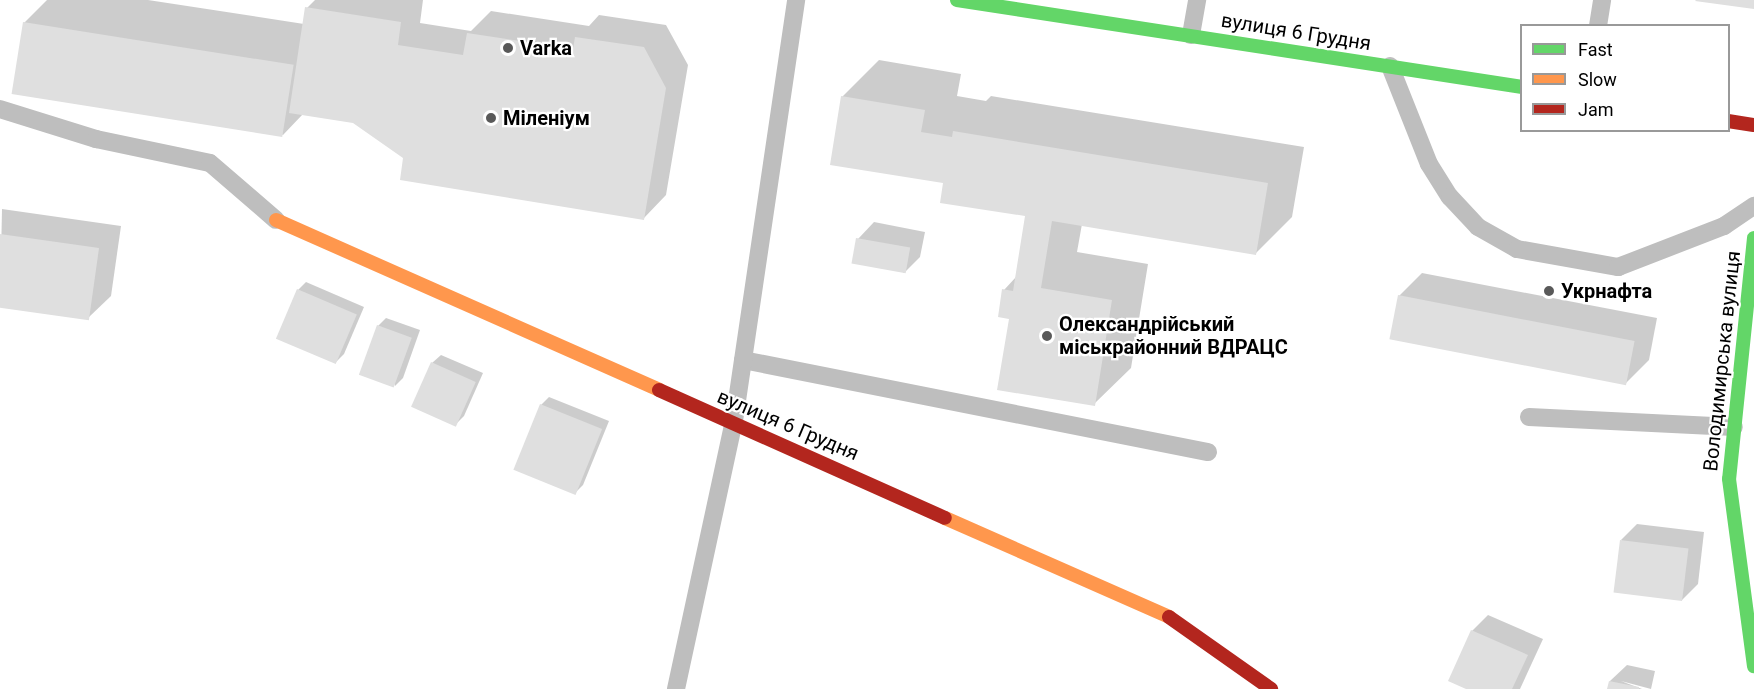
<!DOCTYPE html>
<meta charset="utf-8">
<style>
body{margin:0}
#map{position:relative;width:1754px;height:689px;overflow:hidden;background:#fff;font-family:Roboto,sans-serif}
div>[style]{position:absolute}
.shadow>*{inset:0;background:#0003}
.building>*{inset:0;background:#dfdfdf;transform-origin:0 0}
.lane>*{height:18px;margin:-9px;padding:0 9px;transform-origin:9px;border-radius:9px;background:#bebebe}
.fast>*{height:14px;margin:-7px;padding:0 7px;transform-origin:7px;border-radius:7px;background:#63d668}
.slow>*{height:14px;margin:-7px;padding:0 7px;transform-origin:7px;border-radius:7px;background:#ff974d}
.jam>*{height:14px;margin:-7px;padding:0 7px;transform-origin:7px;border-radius:7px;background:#b3261e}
.dots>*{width:16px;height:16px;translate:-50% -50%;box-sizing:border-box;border:3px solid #fff;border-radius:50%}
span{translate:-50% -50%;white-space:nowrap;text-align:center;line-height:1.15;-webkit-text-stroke:4.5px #fff;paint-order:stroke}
.street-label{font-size:20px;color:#000}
.poi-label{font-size:20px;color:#000;font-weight:700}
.left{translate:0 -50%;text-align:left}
.legend{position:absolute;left:1520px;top:24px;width:210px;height:108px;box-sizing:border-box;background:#fff;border:2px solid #999;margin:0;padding:8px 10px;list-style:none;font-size:18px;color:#000}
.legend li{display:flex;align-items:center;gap:12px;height:30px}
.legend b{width:30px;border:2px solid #999}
</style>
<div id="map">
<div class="shadow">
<i style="clip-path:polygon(47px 0,148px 0,304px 24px,307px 8px,315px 0,423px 0,420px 23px,471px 31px,491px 11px,589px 26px,599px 15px,666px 25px,688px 65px,666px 195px,644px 218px,405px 158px,353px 122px,303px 114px,283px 135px,24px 23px)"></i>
<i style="clip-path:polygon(879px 60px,961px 74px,957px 96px,986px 101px,991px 96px,1304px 147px,1292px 217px,1256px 253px,1082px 224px,1077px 252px,1148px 264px,1131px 368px,1094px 404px,1011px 318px,1004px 290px,1016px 277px,1027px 215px,945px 182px,842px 97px)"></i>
<i style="clip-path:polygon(2px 209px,121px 226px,111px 296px,88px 318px,0 306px)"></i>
<i style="clip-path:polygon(874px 222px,925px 232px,920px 257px,904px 273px,858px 239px)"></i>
<i style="clip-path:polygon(1422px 273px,1657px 318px,1649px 360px,1626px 383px,1399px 296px)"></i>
<i style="clip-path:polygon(306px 282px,364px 307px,344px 354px,336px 362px,298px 290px)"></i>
<i style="clip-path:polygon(386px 318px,420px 330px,403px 378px,395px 386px,378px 326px)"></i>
<i style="clip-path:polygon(441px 355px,483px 373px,464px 416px,456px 424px,432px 363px)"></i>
<i style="clip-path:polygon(549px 397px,609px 421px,583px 485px,575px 493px,541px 405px)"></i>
<i style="clip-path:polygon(1637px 524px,1704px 532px,1698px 584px,1682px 600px,1621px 540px)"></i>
<i style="clip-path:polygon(1488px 615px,1543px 639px,1520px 689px,1470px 689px,1472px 631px)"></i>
<i style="clip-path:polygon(1627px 665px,1655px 671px,1651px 689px,1621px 681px,1642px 689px,1609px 689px,1610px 681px)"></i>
</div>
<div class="building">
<i style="clip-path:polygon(1696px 0,1754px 0,1754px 9px,1695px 1px)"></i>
<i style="clip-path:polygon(305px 7px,401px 22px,398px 45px,463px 55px,467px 33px,573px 49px,575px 37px,644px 47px,666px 88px,644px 220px,400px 180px,403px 158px,353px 123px,289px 113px)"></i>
<i style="left:23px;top:22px;width:274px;height:73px;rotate:9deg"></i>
<i style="clip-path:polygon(841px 96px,925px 110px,921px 132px,952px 137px,953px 131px,1268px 183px,1256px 255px,1052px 221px,1041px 288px,1112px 300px,1095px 406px,997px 390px,1009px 319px,998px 317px,1002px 289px,1013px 291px,1025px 216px,940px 203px,943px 183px,830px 165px)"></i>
<i style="left:0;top:234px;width:100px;height:73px;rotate:8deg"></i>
<i style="left:856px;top:238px;width:55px;height:26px;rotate:10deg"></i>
<i style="left:297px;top:289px;width:65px;height:54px;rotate:23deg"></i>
<i style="left:1398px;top:295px;width:241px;height:45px;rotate:11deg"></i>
<i style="left:377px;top:325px;width:37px;height:53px;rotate:20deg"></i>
<i style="left:431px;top:362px;width:49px;height:49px;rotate:24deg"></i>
<i style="left:540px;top:404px;width:67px;height:71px;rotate:22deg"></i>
<i style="left:1620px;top:540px;width:69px;height:53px;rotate:7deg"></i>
<i style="clip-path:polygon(1471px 630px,1528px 655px,1512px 689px,1466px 689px,1448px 681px)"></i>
<i style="clip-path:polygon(1609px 681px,1639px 687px,1639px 689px,1607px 689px)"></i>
</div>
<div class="lane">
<i style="left:1598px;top:26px;width:26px;rotate:-81deg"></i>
<i style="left:1191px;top:35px;width:36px;rotate:-80deg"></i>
<i style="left:1390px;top:66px;width:105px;rotate:68.3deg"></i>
<i style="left:1429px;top:164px;width:39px;rotate:58deg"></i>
<i style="left:1450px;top:197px;width:41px;rotate:47deg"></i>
<i style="left:1478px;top:227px;width:45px;rotate:29.4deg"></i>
<i style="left:1517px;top:249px;width:103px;rotate:10.1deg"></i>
<i style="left:1618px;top:267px;width:114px;rotate:-21.1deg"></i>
<i style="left:1724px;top:226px;width:36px;rotate:-34deg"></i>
<i style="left:0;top:109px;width:101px;rotate:17.4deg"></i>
<i style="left:96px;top:139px;width:116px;rotate:11.9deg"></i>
<i style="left:210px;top:163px;width:87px;rotate:40.8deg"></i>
<i style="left:743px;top:360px;width:474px;rotate:11.2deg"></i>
<i style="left:1529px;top:417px;width:205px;rotate:2.8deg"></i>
<i style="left:676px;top:689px;width:274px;rotate:-77.8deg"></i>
<i style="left:734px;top:421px;width:426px;rotate:-81.6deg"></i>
</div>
<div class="fast">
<i style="left:957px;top:0;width:572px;rotate:8.75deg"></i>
<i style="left:1754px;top:238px;width:242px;rotate:95.9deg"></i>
<i style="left:1729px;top:479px;width:189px;rotate:82.4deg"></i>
</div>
<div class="slow">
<i style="left:276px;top:220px;width:419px;rotate:23.9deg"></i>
<i style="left:945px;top:518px;width:245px;rotate:23.8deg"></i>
</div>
<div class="jam">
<i style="left:1728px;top:121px;width:26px;rotate:9deg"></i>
<i style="left:659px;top:390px;width:313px;rotate:24.1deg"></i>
<i style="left:1169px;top:617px;width:125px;rotate:35.2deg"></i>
</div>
<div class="dots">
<i style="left:508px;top:48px;background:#595959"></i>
<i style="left:491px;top:118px;background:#595959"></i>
<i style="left:1549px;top:291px;background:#595959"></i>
<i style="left:1047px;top:336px;background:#595959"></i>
</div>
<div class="street-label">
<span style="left:1296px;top:32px;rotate:9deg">вулиця 6 Грудня</span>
<span style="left:1722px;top:361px;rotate:-84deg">Володимирська вулиця</span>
<span style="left:788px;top:425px;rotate:23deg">вулиця 6 Грудня</span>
</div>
<div class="poi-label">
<span class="left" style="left:520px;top:48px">Varka</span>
<span class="left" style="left:503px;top:118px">Міленіум</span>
<span class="left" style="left:1561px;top:291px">Укрнафта</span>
<span class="left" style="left:1059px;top:336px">Олександрійський<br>міськрайонний ВДРАЦС</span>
</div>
<ul class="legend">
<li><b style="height:8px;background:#63d668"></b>Fast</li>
<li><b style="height:8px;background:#ff974d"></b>Slow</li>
<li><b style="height:8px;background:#b3261e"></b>Jam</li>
</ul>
</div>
